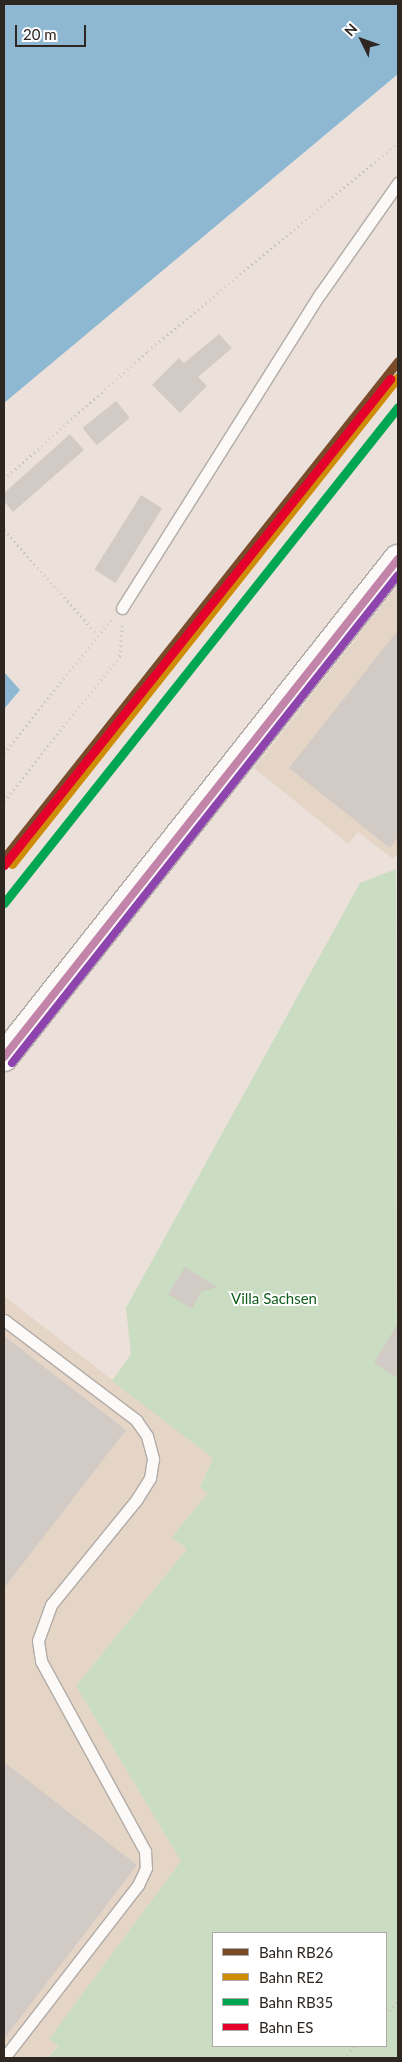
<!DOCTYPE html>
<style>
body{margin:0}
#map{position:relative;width:402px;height:2062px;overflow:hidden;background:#ebe1da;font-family:Lato,sans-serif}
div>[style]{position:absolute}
.built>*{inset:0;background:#e5d5c7}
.green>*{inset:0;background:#cadcc2}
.water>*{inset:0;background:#8eb7d2}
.building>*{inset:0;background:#d2cbc5;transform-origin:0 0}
.path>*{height:3px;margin-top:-1.5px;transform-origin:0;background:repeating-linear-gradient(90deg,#c6c2bf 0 1px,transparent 0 5px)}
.roads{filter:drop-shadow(1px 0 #b2aba5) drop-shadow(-1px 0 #b2aba5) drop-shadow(0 1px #b2aba5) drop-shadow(0 -1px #b2aba5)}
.service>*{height:11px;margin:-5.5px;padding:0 5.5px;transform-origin:5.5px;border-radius:5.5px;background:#fcfaf9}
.secondary>*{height:28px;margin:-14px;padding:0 14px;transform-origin:14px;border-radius:14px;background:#fcfaf9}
.bus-1>*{height:8px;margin:-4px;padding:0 4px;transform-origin:4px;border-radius:4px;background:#c285a9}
.bus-2>*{height:8px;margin:-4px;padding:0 4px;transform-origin:4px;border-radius:4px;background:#8e44ad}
.rail-1>*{height:9px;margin:-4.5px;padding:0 4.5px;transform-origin:4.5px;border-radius:4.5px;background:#7a4b2a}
.rail-2>*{height:9px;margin:-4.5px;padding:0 4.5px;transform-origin:4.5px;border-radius:4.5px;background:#cf8c07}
.rail-3>*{height:9px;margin:-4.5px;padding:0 4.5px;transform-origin:4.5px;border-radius:4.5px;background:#00a651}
.rail-4>*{height:9px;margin:-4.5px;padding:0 4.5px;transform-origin:4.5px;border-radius:4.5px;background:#e4002b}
span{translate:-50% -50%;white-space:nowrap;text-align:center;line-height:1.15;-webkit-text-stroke:4px #fff;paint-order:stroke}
.park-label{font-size:15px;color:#115b1a}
.frame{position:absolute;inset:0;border:5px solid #2d2621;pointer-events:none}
.legend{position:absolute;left:212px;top:1932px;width:175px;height:115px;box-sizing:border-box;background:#fff;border:1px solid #aba8a6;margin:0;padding:6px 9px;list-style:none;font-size:15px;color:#2d2621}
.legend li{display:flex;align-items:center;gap:10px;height:25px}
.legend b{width:25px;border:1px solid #aba8a6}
.north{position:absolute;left:337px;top:15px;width:50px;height:50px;-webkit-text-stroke:4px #fff;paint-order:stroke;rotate:312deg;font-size:14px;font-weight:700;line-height:20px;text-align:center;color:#2d2621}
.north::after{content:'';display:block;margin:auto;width:18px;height:22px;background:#2d2621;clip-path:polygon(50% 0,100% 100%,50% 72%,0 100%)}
.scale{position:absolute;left:15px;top:25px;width:71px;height:22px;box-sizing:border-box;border:2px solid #2d2621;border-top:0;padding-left:6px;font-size:15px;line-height:18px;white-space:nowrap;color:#2d2621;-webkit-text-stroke:4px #fff;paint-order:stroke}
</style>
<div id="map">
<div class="built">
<i style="clip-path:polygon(398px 585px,398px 853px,393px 859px,358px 832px,348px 844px,254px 768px)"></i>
<i style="clip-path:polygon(4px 1296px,213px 1458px,200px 1486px,209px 1492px,172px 1537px,187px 1549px,76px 1686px,181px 1861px,50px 2039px,58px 2045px,48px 2058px,4px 2058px)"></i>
</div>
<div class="green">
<i style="clip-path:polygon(evenodd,396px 869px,398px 2058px,48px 2058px,58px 2046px,49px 2039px,181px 1861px,76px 1686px,187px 1549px,172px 1537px,208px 1493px,200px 1487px,213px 1458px,112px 1381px,131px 1354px,126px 1308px,360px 883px,396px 869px,213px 1933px,386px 1933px,386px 2046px,213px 2046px,213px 1933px)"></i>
</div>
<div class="water">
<i style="clip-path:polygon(4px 4px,398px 4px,398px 74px,4px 403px)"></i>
<i style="clip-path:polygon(4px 672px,20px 690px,4px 709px)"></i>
</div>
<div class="building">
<i style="clip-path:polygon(219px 334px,232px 348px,198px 377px,207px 386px,180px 413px,152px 385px,179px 358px,184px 363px)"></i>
<i style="left:116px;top:401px;width:22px;height:43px;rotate:51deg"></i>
<i style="clip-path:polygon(70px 434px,84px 450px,13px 512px,4px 501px,4px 493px)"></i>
<i style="left:141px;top:495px;width:25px;height:88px;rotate:32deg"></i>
<i style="clip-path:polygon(398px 630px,398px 837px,390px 848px,289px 768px)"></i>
<i style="clip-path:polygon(185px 1267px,217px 1287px,201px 1292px,192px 1309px,168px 1294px)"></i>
<i style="clip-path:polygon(398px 1323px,398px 1378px,374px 1363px)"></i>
<i style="clip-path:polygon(4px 1336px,126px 1430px,4px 1588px)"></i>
<i style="clip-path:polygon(4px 1762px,137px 1865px,4px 2039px)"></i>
</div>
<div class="path">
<i style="left:4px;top:479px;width:193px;rotate:-41.6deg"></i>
<i style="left:148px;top:351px;width:325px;rotate:-39.8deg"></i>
<i style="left:4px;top:530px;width:140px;rotate:48.2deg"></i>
<i style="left:4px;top:753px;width:171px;rotate:-51.2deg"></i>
<i style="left:4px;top:801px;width:186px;rotate:-51.3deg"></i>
<i style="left:120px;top:656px;width:32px;rotate:-86deg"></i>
<i style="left:386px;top:2014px;width:18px;rotate:-47deg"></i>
<i style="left:343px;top:2058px;width:17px;rotate:-45deg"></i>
</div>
<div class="roads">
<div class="service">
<i style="left:122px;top:608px;width:371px;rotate:-57.8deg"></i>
<i style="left:320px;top:294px;width:136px;rotate:-54.9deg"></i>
<i style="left:4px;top:1320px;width:166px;rotate:37.1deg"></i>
<i style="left:136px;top:1420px;width:19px;rotate:55deg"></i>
<i style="left:147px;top:1436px;width:24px;rotate:75deg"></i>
<i style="left:153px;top:1459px;width:19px;rotate:99deg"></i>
<i style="left:150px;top:1478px;width:25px;rotate:122deg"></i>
<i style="left:137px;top:1499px;width:136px;rotate:129.1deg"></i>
<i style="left:51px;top:1605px;width:38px;rotate:110deg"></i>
<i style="left:38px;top:1641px;width:20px;rotate:81deg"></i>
<i style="left:41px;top:1661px;width:217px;rotate:61.3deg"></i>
<i style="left:145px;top:1851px;width:17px;rotate:87deg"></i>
<i style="left:146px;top:1868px;width:19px;rotate:115deg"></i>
<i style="left:138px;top:1885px;width:219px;rotate:127.8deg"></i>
</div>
<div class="secondary">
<i style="left:4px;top:1057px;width:635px;rotate:-51.65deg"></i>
</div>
</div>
<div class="bus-1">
<i style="left:4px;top:1057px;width:635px;rotate:-51.65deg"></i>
</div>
<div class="bus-2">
<i style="left:12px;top:1063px;width:622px;rotate:-51.66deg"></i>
</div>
<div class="rail-1">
<i style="left:4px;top:858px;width:634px;rotate:-51.59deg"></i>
</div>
<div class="rail-2">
<i style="left:12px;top:864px;width:621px;rotate:-51.6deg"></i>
</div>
<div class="rail-3">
<i style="left:4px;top:903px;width:633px;rotate:-51.54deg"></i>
</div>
<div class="rail-4">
<i style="left:4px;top:865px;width:621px;rotate:-51.54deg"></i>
</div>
<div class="park-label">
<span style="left:274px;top:1299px">Villa Sachsen</span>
</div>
<div class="frame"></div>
<ul class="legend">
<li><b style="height:6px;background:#7a4b2a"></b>Bahn RB26</li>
<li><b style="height:6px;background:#cf8c07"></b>Bahn RE2</li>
<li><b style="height:6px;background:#00a651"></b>Bahn RB35</li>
<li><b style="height:6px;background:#e4002b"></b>Bahn ES</li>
</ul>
<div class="north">N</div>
<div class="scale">20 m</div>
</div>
